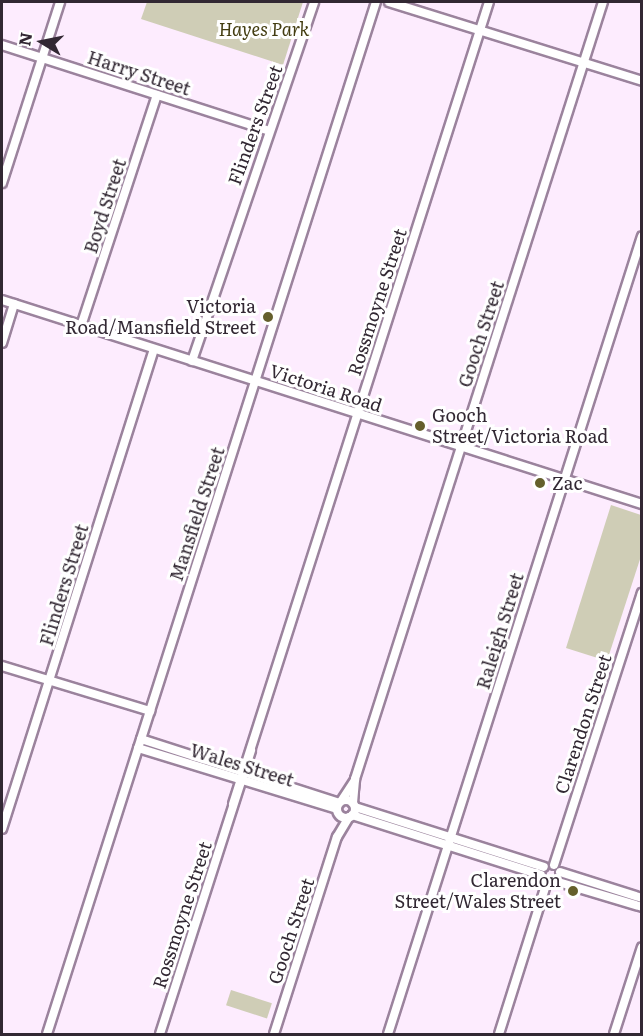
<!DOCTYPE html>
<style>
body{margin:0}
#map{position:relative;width:643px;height:1036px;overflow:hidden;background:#fdecfe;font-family:Literata,serif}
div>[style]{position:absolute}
.green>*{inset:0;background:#cfcdb6;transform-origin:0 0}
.roads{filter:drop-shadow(2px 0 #9b839d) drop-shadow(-2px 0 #9b839d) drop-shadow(0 2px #9b839d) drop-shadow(0 -2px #9b839d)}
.minor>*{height:8px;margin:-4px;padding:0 4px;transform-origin:4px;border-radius:4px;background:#fff}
.minor>.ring{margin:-4px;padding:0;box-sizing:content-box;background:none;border:8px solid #fff;border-radius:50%}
.dots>*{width:16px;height:16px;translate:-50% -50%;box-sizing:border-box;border:3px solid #fff;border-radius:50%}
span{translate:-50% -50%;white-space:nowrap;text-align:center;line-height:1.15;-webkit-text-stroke:6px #fff;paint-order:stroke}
.park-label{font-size:18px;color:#433d11;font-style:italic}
.street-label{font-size:18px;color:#322833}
.poi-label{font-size:18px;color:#322833}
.right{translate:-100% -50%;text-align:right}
.left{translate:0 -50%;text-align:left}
.frame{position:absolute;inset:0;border:3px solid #322833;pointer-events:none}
.north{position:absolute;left:12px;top:12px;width:60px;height:60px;-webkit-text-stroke:4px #fff;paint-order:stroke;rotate:280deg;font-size:16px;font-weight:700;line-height:24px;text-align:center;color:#322833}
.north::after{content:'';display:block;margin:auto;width:21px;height:27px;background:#322833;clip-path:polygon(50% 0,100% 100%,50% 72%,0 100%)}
</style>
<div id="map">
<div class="green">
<i style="clip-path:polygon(147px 2px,303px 2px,283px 65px,141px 19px)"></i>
<i style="clip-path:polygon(611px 505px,641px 515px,642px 553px,607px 661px,566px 648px)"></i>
<i style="left:231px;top:990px;width:43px;height:16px;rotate:18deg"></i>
</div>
<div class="roads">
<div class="minor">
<i style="left:389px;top:2px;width:265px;rotate:17.3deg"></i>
<i style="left:2px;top:45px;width:278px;rotate:17.8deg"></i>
<i style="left:2px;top:183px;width:190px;rotate:-72.2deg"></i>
<i style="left:2px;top:300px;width:672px;rotate:17.68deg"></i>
<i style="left:81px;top:326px;width:243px;rotate:-71.8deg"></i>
<i style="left:2px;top:343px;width:41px;rotate:-72.9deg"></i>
<i style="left:192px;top:361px;width:379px;rotate:-71.2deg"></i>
<i style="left:2px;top:666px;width:155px;rotate:16.9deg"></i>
<i style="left:141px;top:739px;width:208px;rotate:17.9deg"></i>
<i style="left:138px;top:748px;width:208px;rotate:17deg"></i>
<i class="ring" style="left:337px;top:800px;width:10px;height:10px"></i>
<i style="left:342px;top:800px;width:24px;rotate:-57deg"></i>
<i style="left:353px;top:803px;width:24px;rotate:-85deg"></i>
<i style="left:355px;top:779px;width:816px;rotate:-72.3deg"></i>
<i style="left:233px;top:804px;width:842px;rotate:-72.3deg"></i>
<i style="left:355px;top:807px;width:198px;rotate:17.6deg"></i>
<i style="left:352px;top:815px;width:198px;rotate:17.6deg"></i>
<i style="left:2px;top:829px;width:503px;rotate:-72.43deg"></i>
<i style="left:554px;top:865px;width:286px;rotate:-72.1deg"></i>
<i style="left:560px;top:872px;width:86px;rotate:17.6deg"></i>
<i style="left:555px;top:881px;width:91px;rotate:16.6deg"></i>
<i style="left:47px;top:1034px;width:1083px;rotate:-72.32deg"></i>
<i style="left:160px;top:1034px;width:298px;rotate:-72.2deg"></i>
<i style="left:274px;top:1034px;width:207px;rotate:-72.3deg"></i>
<i style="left:337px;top:837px;width:23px;rotate:-59deg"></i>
<i style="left:388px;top:1034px;width:837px;rotate:-72.34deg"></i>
<i style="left:499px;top:1034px;width:159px;rotate:-72.5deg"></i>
<i style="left:614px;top:1034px;width:91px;rotate:-72.2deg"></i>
</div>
</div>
<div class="dots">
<i style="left:268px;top:317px;background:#655f2c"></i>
<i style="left:420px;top:426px;background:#655f2c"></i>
<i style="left:540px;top:483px;background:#655f2c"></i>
<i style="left:573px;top:891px;background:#655f2c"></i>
</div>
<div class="park-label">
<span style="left:264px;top:29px">Hayes Park</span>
</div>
<div class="street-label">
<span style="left:139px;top:73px;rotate:18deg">Harry Street</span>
<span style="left:255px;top:125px;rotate:-70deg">Flinders Street</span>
<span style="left:105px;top:206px;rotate:-72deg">Boyd Street</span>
<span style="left:377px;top:302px;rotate:-72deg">Rossmoyne Street</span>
<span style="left:481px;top:334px;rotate:-72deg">Gooch Street</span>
<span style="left:326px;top:388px;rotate:18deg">Victoria Road</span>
<span style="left:197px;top:514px;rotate:-72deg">Mansfield Street</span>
<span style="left:64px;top:585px;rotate:-73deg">Flinders Street</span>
<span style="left:500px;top:631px;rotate:-73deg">Raleigh Street</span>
<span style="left:583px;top:724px;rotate:-72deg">Clarendon Street</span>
<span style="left:242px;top:765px;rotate:17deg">Wales Street</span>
<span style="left:182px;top:915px;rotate:-72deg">Rossmoyne Street</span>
<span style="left:291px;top:931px;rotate:-72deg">Gooch Street</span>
</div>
<div class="poi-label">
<span class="right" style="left:256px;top:317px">Victoria<br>Road/Mansfield Street</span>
<span class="left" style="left:432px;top:426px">Gooch<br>Street/Victoria Road</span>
<span class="left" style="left:552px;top:483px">Zac</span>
<span class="right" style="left:561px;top:891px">Clarendon<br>Street/Wales Street</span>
</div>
<div class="frame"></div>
<div class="north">N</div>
</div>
